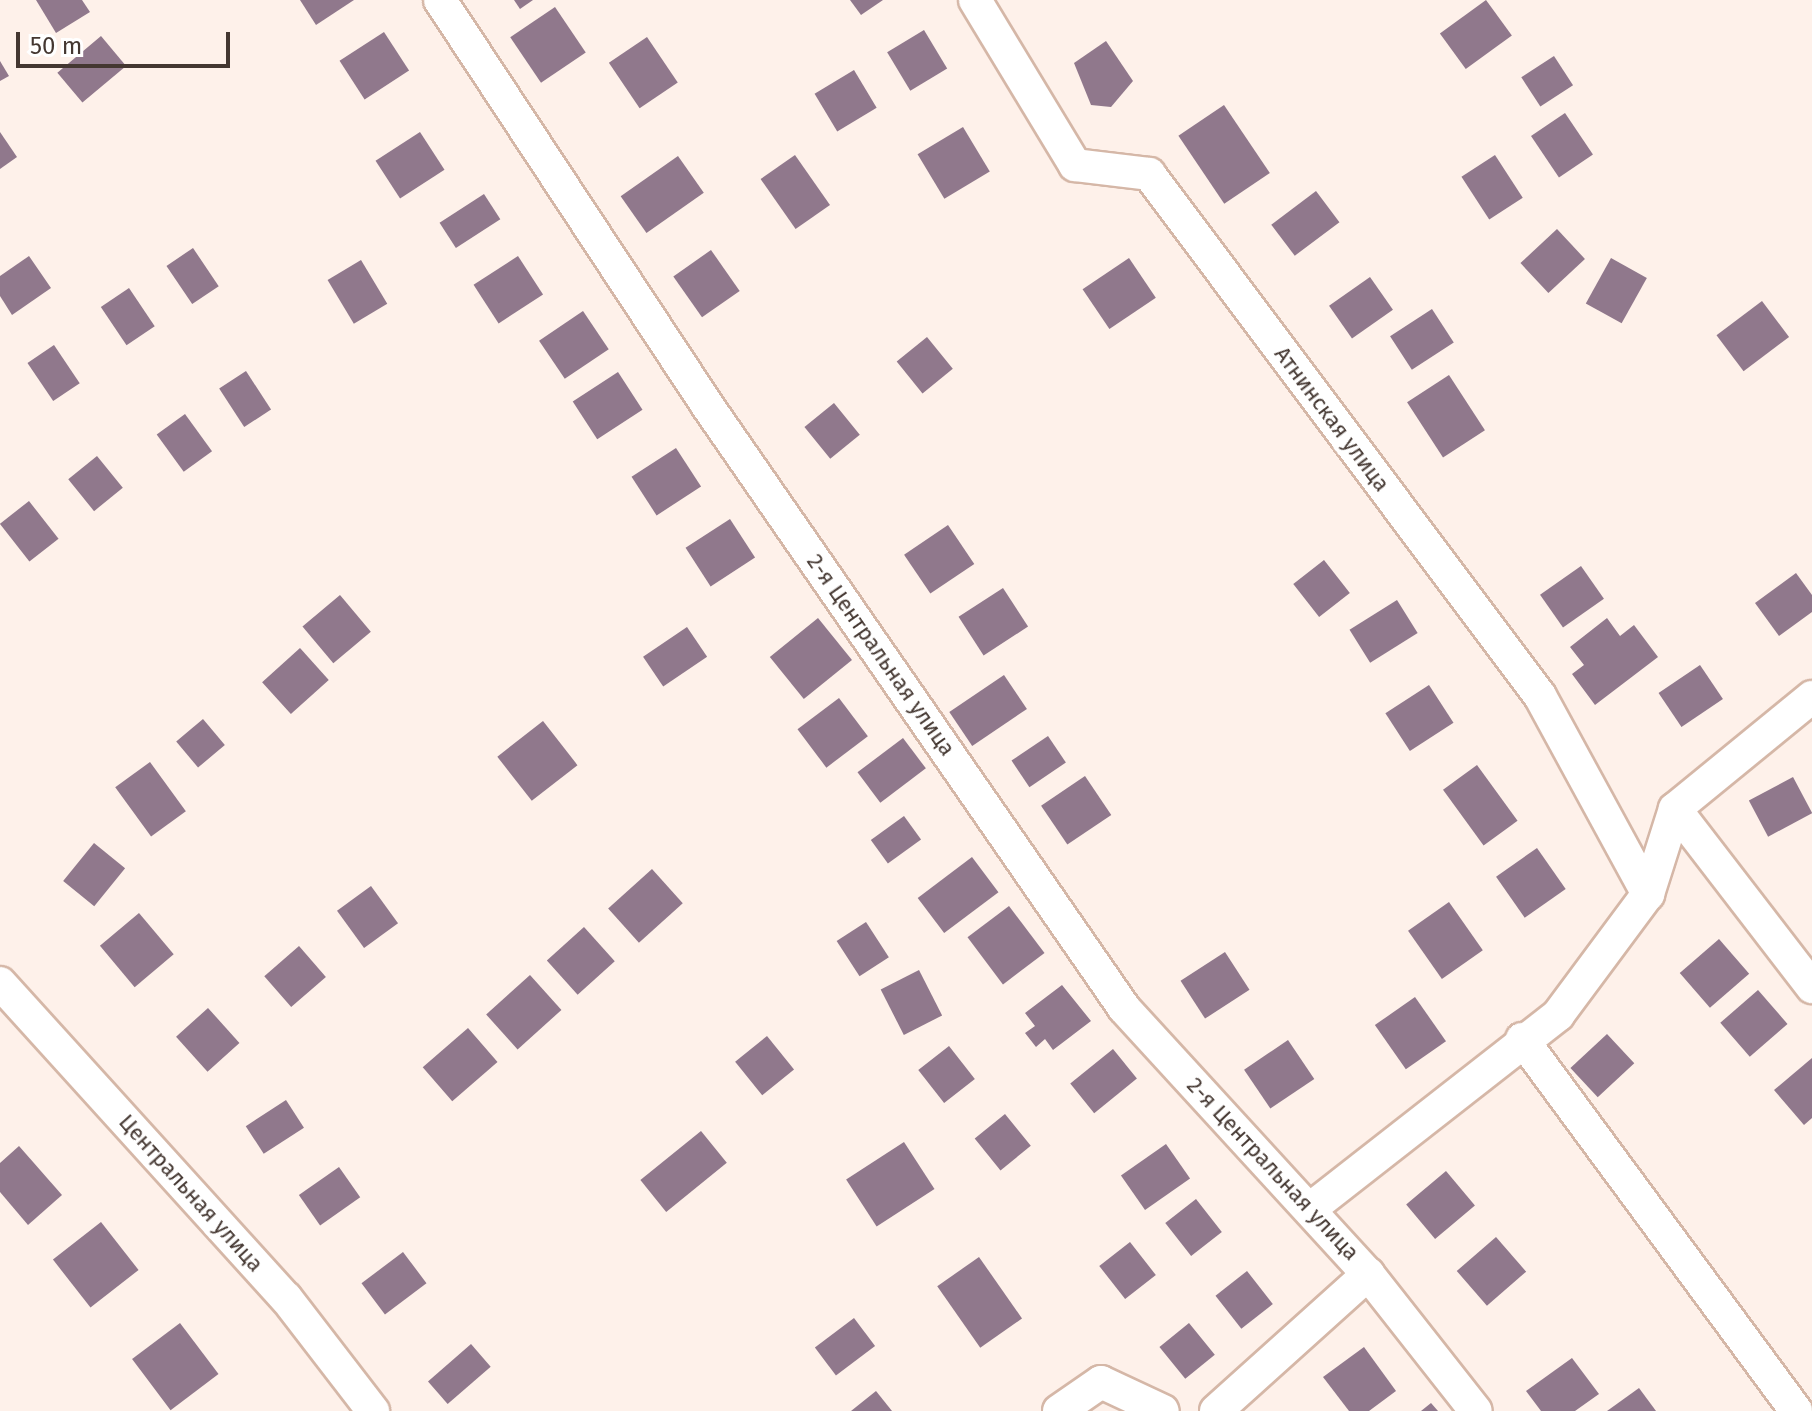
<!DOCTYPE html>
<meta charset="utf-8">
<style>
body{margin:0}
#map{position:relative;width:1812px;height:1411px;overflow:hidden;background:#fef1ea;font-family:"Fira Sans",sans-serif}
div>[style]{position:absolute}
.building>*{inset:0;background:#90788c;transform-origin:0 0}
.roads{filter:drop-shadow(2px 0 #d5b7a7) drop-shadow(-2px 0 #d5b7a7) drop-shadow(0 2px #d5b7a7) drop-shadow(0 -2px #d5b7a7)}
.minor>*{height:32px;margin:-16px;padding:0 16px;transform-origin:16px;border-radius:16px;background:#fff}
span{translate:-50% -50%;white-space:nowrap;text-align:center;line-height:1.15;-webkit-text-stroke:8px #fff;paint-order:stroke}
.street-label{font-size:22px;color:#443731}
.scale{position:absolute;left:16px;top:32px;width:214px;height:36px;box-sizing:border-box;border:4px solid #443731;border-top:0;padding-left:10px;font-size:24px;line-height:28px;white-space:nowrap;color:#443731;-webkit-text-stroke:6px #fff;paint-order:stroke}
</style>
<div id="map">
<div class="building">
<i style="clip-path:polygon(36px 0,82px 0,90px 12px,56px 33px)"></i>
<i style="clip-path:polygon(300px 0,354px 0,316px 25px)"></i>
<i style="clip-path:polygon(514px 0,533px 0,520px 9px)"></i>
<i style="clip-path:polygon(850px 0,883px 0,861px 15px)"></i>
<i style="left:1486px;top:0;width:44px;height:57px;rotate:54deg"></i>
<i style="left:555px;top:7px;width:55px;height:54px;rotate:56deg"></i>
<i style="left:924px;top:30px;width:45px;height:43px;rotate:59deg"></i>
<i style="left:384px;top:32px;width:46px;height:53px;rotate:57deg"></i>
<i style="left:101px;top:36px;width:39px;height:57px;rotate:50deg"></i>
<i style="left:647px;top:37px;width:55px;height:46px;rotate:56deg"></i>
<i style="clip-path:polygon(1106px 41px,1133px 81px,1111px 107px,1091px 105px,1074px 63px)"></i>
<i style="left:1554px;top:56px;width:35px;height:39px;rotate:57deg"></i>
<i style="clip-path:polygon(0 61px,9px 76px,0 81px)"></i>
<i style="left:854px;top:70px;width:44px;height:46px;rotate:59deg"></i>
<i style="left:1224px;top:105px;width:82px;height:55px;rotate:56deg"></i>
<i style="left:1565px;top:113px;width:50px;height:41px;rotate:56deg"></i>
<i style="left:963px;top:127px;width:52px;height:53px;rotate:59deg"></i>
<i style="clip-path:polygon(0 132px,17px 157px,0 169px)"></i>
<i style="left:420px;top:132px;width:45px;height:53px;rotate:57deg"></i>
<i style="left:795px;top:155px;width:61px;height:42px;rotate:55deg"></i>
<i style="left:1495px;top:155px;width:51px;height:40px;rotate:57deg"></i>
<i style="left:678px;top:156px;width:45px;height:70px;rotate:55deg"></i>
<i style="left:1316px;top:191px;width:39px;height:56px;rotate:53deg"></i>
<i style="left:484px;top:194px;width:30px;height:53px;rotate:57deg"></i>
<i style="left:1557px;top:229px;width:41px;height:50px;rotate:47deg"></i>
<i style="left:193px;top:248px;width:46px;height:32px;rotate:56deg"></i>
<i style="left:711px;top:250px;width:50px;height:46px;rotate:55deg"></i>
<i style="clip-path:polygon(29px 256px,51px 288px,12px 315px,0 296px,0 276px)"></i>
<i style="left:518px;top:256px;width:46px;height:53px;rotate:57deg"></i>
<i style="left:1129px;top:258px;width:48px;height:56px;rotate:56deg"></i>
<i style="left:1611px;top:258px;width:41px;height:52px;rotate:29deg"></i>
<i style="left:361px;top:260px;width:51px;height:39px;rotate:59deg"></i>
<i style="left:1370px;top:277px;width:40px;height:50px;rotate:55deg"></i>
<i style="left:129px;top:288px;width:46px;height:34px;rotate:56deg"></i>
<i style="left:1762px;top:301px;width:45px;height:57px;rotate:53deg"></i>
<i style="left:1432px;top:309px;width:40px;height:50px;rotate:57deg"></i>
<i style="left:583px;top:311px;width:46px;height:53px;rotate:56deg"></i>
<i style="left:927px;top:337px;width:41px;height:39px;rotate:51deg"></i>
<i style="left:54px;top:345px;width:46px;height:32px;rotate:56deg"></i>
<i style="left:246px;top:371px;width:46px;height:32px;rotate:57deg"></i>
<i style="left:618px;top:372px;width:45px;height:54px;rotate:57deg"></i>
<i style="left:1449px;top:375px;width:66px;height:50px;rotate:57deg"></i>
<i style="left:834px;top:403px;width:41px;height:38px;rotate:51deg"></i>
<i style="left:185px;top:414px;width:46px;height:35px;rotate:54deg"></i>
<i style="left:676px;top:448px;width:46px;height:53px;rotate:57deg"></i>
<i style="left:97px;top:456px;width:41px;height:37px;rotate:51deg"></i>
<i style="left:29px;top:501px;width:48px;height:37px;rotate:52deg"></i>
<i style="left:730px;top:519px;width:46px;height:53px;rotate:57deg"></i>
<i style="left:948px;top:525px;width:47px;height:53px;rotate:56deg"></i>
<i style="left:1324px;top:560px;width:42px;height:39px;rotate:52deg"></i>
<i style="left:1581px;top:566px;width:40px;height:50px;rotate:55deg"></i>
<i style="clip-path:polygon(1796px 573px,1812px 595px,1812px 612px,1779px 636px,1755px 603px)"></i>
<i style="left:1003px;top:588px;width:46px;height:53px;rotate:57deg"></i>
<i style="left:340px;top:595px;width:48px;height:49px;rotate:50deg"></i>
<i style="left:1397px;top:600px;width:39px;height:56px;rotate:58deg"></i>
<i style="left:818px;top:618px;width:54px;height:62px;rotate:51deg"></i>
<i style="clip-path:polygon(1607px 618px,1620px 636px,1634px 625px,1658px 657px,1595px 705px,1572px 674px,1584px 665px,1570px 647px)"></i>
<i style="left:687px;top:627px;width:36px;height:53px;rotate:56deg"></i>
<i style="left:300px;top:648px;width:43px;height:51px;rotate:48deg"></i>
<i style="left:1700px;top:665px;width:41px;height:50px;rotate:56deg"></i>
<i style="left:1004px;top:675px;width:41px;height:66px;rotate:56deg"></i>
<i style="left:1429px;top:685px;width:45px;height:52px;rotate:57deg"></i>
<i style="left:839px;top:698px;width:48px;height:52px;rotate:53deg"></i>
<i style="left:203px;top:719px;width:34px;height:35px;rotate:50deg"></i>
<i style="left:543px;top:721px;width:56px;height:58px;rotate:52deg"></i>
<i style="left:1048px;top:736px;width:32px;height:44px;rotate:56deg"></i>
<i style="left:903px;top:738px;width:38px;height:57px;rotate:53deg"></i>
<i style="left:150px;top:762px;width:61px;height:43px;rotate:54deg"></i>
<i style="left:1477px;top:765px;width:69px;height:42px;rotate:54deg"></i>
<i style="left:1085px;top:776px;width:47px;height:53px;rotate:56deg"></i>
<i style="left:1793px;top:777px;width:41px;height:50px;rotate:62deg"></i>
<i style="left:904px;top:816px;width:29px;height:41px;rotate:54deg"></i>
<i style="left:94px;top:843px;width:40px;height:49px;rotate:39deg"></i>
<i style="left:1537px;top:848px;width:50px;height:50px;rotate:55deg"></i>
<i style="left:972px;top:857px;width:44px;height:68px;rotate:53deg"></i>
<i style="left:652px;top:869px;width:46px;height:59px;rotate:48deg"></i>
<i style="left:371px;top:886px;width:46px;height:42px;rotate:54deg"></i>
<i style="left:1449px;top:902px;width:59px;height:50px;rotate:55deg"></i>
<i style="left:1009px;top:906px;width:59px;height:52px;rotate:53deg"></i>
<i style="left:139px;top:913px;width:54px;height:51px;rotate:50deg"></i>
<i style="left:866px;top:922px;width:42px;height:35px;rotate:57deg"></i>
<i style="left:584px;top:927px;width:46px;height:50px;rotate:48deg"></i>
<i style="left:1719px;top:939px;width:46px;height:52px;rotate:49deg"></i>
<i style="left:299px;top:946px;width:41px;height:46px;rotate:49deg"></i>
<i style="left:1225px;top:952px;width:45px;height:53px;rotate:57deg"></i>
<i style="left:919px;top:970px;width:51px;height:43px;rotate:63deg"></i>
<i style="left:530px;top:975px;width:47px;height:59px;rotate:48deg"></i>
<i style="clip-path:polygon(1062px 985px,1091px 1021px,1053px 1050px,1045px 1039px,1036px 1047px,1025px 1033px,1035px 1026px,1025px 1013px)"></i>
<i style="left:1758px;top:990px;width:45px;height:50px;rotate:49deg"></i>
<i style="left:1415px;top:997px;width:54px;height:49px;rotate:55deg"></i>
<i style="left:208px;top:1008px;width:47px;height:43px;rotate:48deg"></i>
<i style="left:468px;top:1028px;width:45px;height:60px;rotate:49deg"></i>
<i style="left:1607px;top:1034px;width:40px;height:50px;rotate:47deg"></i>
<i style="left:767px;top:1036px;width:43px;height:41px;rotate:51deg"></i>
<i style="left:1288px;top:1040px;width:47px;height:53px;rotate:56deg"></i>
<i style="left:949px;top:1046px;width:42px;height:39px;rotate:52deg"></i>
<i style="left:1113px;top:1049px;width:38px;height:55px;rotate:51deg"></i>
<i style="clip-path:polygon(1812px 1058px,1812px 1118px,1804px 1125px,1774px 1090px)"></i>
<i style="left:286px;top:1100px;width:33px;height:48px;rotate:57deg"></i>
<i style="left:1005px;top:1114px;width:41px;height:39px;rotate:51deg"></i>
<i style="left:701px;top:1131px;width:41px;height:78px;rotate:51deg"></i>
<i style="left:904px;top:1142px;width:56px;height:69px;rotate:57deg"></i>
<i style="left:1166px;top:1144px;width:42px;height:55px;rotate:55deg"></i>
<i style="clip-path:polygon(19px 1146px,62px 1195px,28px 1225px,0 1192px,0 1163px)"></i>
<i style="left:339px;top:1167px;width:37px;height:49px;rotate:55deg"></i>
<i style="left:1446px;top:1171px;width:45px;height:52px;rotate:50deg"></i>
<i style="left:1196px;top:1199px;width:42px;height:39px;rotate:52deg"></i>
<i style="left:101px;top:1222px;width:61px;height:61px;rotate:52deg"></i>
<i style="left:1496px;top:1237px;width:46px;height:52px;rotate:49deg"></i>
<i style="left:1130px;top:1242px;width:42px;height:39px;rotate:52deg"></i>
<i style="left:403px;top:1252px;width:39px;height:52px;rotate:53deg"></i>
<i style="left:979px;top:1257px;width:75px;height:51px;rotate:55deg"></i>
<i style="left:1247px;top:1271px;width:42px;height:40px;rotate:52deg"></i>
<i style="left:854px;top:1318px;width:35px;height:49px;rotate:53deg"></i>
<i style="left:180px;top:1323px;width:64px;height:60px;rotate:53deg"></i>
<i style="left:1189px;top:1323px;width:41px;height:38px;rotate:51deg"></i>
<i style="left:471px;top:1344px;width:30px;height:57px;rotate:49deg"></i>
<i style="clip-path:polygon(1364px 1347px,1396px 1391px,1369px 1411px,1349px 1411px,1323px 1377px)"></i>
<i style="clip-path:polygon(1572px 1358px,1599px 1394px,1575px 1411px,1541px 1411px,1526px 1391px)"></i>
<i style="clip-path:polygon(1639px 1388px,1656px 1411px,1607px 1411px)"></i>
<i style="clip-path:polygon(876px 1391px,892px 1411px,851px 1411px)"></i>
<i style="clip-path:polygon(1431px 1403px,1438px 1411px,1421px 1411px)"></i>
</div>
<div class="roads">
<div class="minor">
<i style="left:440px;top:0;width:485px;rotate:56.6deg"></i>
<i style="left:707px;top:405px;width:733px;rotate:55.33deg"></i>
<i style="left:1124px;top:1008px;width:361px;rotate:47.5deg"></i>
<i style="left:1368px;top:1274px;width:174px;rotate:51.8deg"></i>
<i style="left:975px;top:0;width:193px;rotate:58.8deg"></i>
<i style="left:1075px;top:165px;width:75px;rotate:6.9deg"></i>
<i style="left:1149px;top:174px;width:652px;rotate:53.17deg"></i>
<i style="left:1540px;top:696px;width:226px;rotate:61.4deg"></i>
<i style="left:1675px;top:809px;width:225px;rotate:52.4deg"></i>
<i style="left:0;top:983px;width:425px;rotate:47.8deg"></i>
<i style="left:286px;top:1298px;width:143px;rotate:52.4deg"></i>
<i style="left:1522px;top:1039px;width:462px;rotate:53.6deg"></i>
<i style="left:1310px;top:1209px;width:315px;rotate:-38deg"></i>
<i style="left:1558px;top:1015px;width:151px;rotate:-53.4deg"></i>
<i style="left:1648px;top:894px;width:89px;rotate:-72.4deg"></i>
<i style="left:1675px;top:809px;width:177px;rotate:-39.3deg"></i>
<i style="left:1059px;top:1411px;width:51px;rotate:-34.6deg"></i>
<i style="left:1101px;top:1382px;width:68px;rotate:25.1deg"></i>
<i style="left:1216px;top:1411px;width:205px;rotate:-42deg"></i>
</div>
</div>
<div class="street-label">
<span style="left:1332px;top:419px;rotate:53deg">Атнинская улица</span>
<span style="left:881px;top:655px;rotate:55deg">2-я Центральная улица</span>
<span style="left:1273px;top:1169px;rotate:47deg">2-я Центральная улица</span>
<span style="left:191px;top:1193px;rotate:48deg">Центральная улица</span>
</div>
<div class="scale">50 m</div>
</div>
